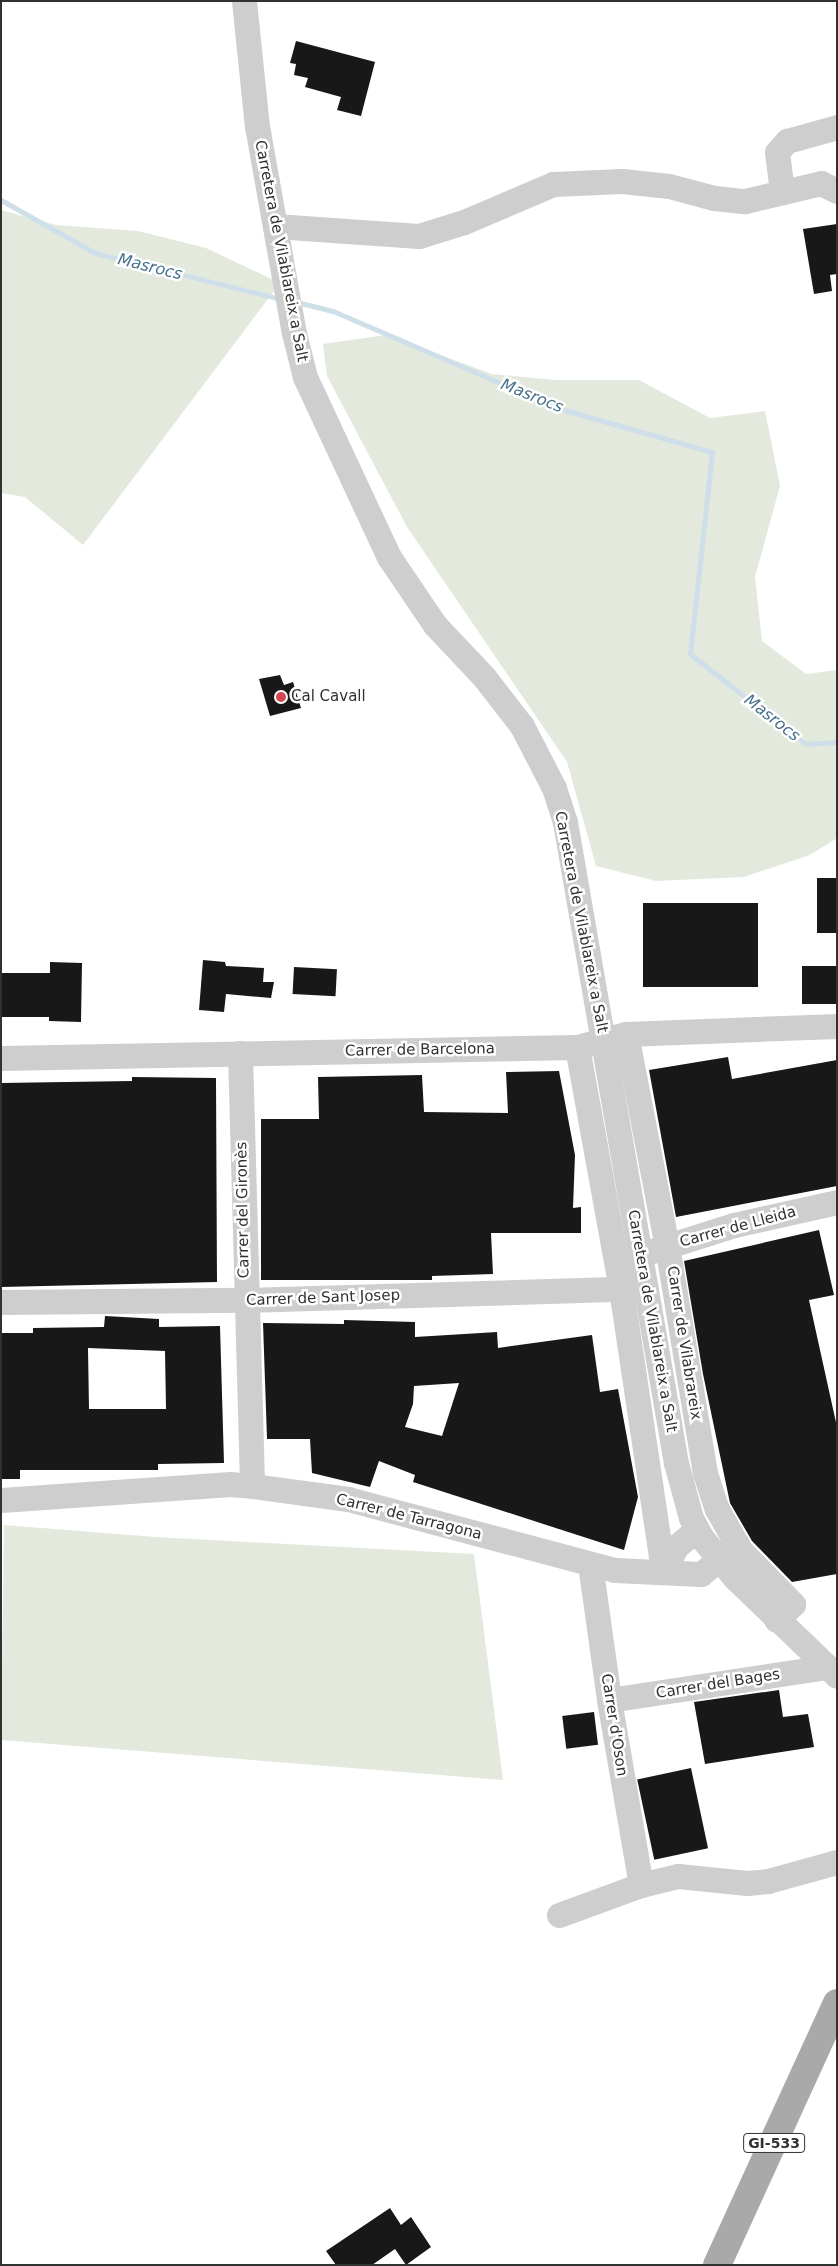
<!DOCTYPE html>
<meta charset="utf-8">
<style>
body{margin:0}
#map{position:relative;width:838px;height:2266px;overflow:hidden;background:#fff;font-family:"DejaVu Sans",sans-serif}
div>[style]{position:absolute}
.green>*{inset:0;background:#e4e9dd}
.stream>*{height:5px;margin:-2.5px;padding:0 2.5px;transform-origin:2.5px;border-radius:2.5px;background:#cfdfea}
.building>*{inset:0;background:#181818;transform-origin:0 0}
.minor>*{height:25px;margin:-12.5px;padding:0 12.5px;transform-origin:12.5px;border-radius:12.5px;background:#cecece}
.major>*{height:28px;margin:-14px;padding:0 14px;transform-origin:14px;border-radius:14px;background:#a9a9a9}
.dots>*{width:14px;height:14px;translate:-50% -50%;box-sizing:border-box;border:2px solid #fff;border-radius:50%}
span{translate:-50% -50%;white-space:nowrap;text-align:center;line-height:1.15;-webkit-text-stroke:5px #fff;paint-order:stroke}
.shield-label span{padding:1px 4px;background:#fff;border:1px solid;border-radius:4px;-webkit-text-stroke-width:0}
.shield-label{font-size:14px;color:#313131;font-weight:700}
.street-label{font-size:15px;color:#313131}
.poi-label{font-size:15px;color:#313131}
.left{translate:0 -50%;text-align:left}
.water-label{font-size:16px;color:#46708c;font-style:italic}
.frame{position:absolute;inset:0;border:2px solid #313131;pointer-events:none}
</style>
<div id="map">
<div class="green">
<i style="clip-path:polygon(1px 210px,56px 225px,138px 231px,206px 248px,280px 283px,83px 545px,25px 497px,1px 493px)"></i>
<i style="clip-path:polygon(386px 335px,492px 374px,556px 380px,639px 380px,710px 418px,765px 411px,780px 486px,755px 577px,762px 641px,806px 674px,837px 670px,837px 838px,810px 855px,744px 877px,656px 881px,596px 866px,567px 762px,407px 527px,327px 376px,323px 344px)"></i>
<i style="clip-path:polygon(4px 1525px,155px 1537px,474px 1554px,503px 1780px,1px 1740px)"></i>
</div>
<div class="stream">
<i style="left:1px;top:200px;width:108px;rotate:29.4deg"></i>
<i style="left:95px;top:253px;width:192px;rotate:13.9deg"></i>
<i style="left:297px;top:302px;width:37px;rotate:14deg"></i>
<i style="left:333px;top:311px;width:248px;rotate:23.3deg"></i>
<i style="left:561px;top:409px;width:157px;rotate:15.9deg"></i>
<i style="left:712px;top:452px;width:203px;rotate:96.2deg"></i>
<i style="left:690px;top:654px;width:147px;rotate:37.8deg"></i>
<i style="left:806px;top:744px;width:31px;rotate:-4deg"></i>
</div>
<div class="building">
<i style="clip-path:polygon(296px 41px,375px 62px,361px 116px,337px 110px,341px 97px,305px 87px,308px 78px,294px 75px,296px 64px,290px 63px)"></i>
<i style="clip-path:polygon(837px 224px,837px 274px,830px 275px,832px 291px,814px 294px,803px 229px)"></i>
<i style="clip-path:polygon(280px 675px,284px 685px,293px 682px,301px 708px,270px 716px,259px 679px)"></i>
<i style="left:817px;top:878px;width:20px;height:55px"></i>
<i style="left:643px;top:903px;width:115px;height:84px"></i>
<i style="clip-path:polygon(203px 960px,225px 962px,226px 966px,264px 968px,263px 982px,274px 982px,271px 998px,226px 994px,224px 1012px,199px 1010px)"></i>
<i style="clip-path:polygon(50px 962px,82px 963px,81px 1022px,49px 1021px,49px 1017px,1px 1017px,1px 973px,50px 973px)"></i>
<i style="left:837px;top:966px;width:38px;height:35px;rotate:90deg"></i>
<i style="left:294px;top:967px;width:43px;height:27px;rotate:3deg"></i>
<i style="clip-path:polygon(728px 1057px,732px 1079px,837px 1060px,837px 1186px,676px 1217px,649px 1070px)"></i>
<i style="clip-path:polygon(559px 1071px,575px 1155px,573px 1208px,581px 1207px,581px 1233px,491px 1233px,493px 1274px,432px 1276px,432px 1280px,261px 1280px,261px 1119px,319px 1119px,318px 1077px,422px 1075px,424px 1112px,508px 1113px,506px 1072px)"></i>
<i style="clip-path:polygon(132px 1077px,216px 1078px,217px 1282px,1px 1287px,1px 1083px,132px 1081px)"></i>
<i style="clip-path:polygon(819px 1230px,834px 1295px,809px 1300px,837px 1427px,837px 1574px,792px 1582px,752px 1541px,730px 1503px,703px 1374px,684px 1261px)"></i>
<i style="clip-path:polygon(evenodd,105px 1316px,159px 1319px,159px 1327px,220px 1326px,224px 1463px,158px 1464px,158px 1470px,20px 1470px,20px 1479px,1px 1479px,1px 1333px,33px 1333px,33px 1328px,104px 1327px,105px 1316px,88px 1348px,165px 1351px,166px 1409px,89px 1409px,88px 1348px)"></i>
<i style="clip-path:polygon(evenodd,344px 1320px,415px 1322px,415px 1337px,497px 1332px,498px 1348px,592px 1335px,600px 1392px,618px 1389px,638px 1497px,624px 1550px,413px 1482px,415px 1475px,379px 1461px,370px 1487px,312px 1473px,310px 1439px,267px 1439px,263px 1323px,344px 1324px,344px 1320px,459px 1383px,442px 1436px,405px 1427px,413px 1404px,414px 1386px,459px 1383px)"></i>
<i style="clip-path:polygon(779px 1690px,783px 1717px,808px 1714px,814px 1747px,705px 1764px,694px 1702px)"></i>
<i style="left:594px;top:1712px;width:33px;height:32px;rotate:83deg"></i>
<i style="left:691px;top:1768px;width:82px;height:55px;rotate:78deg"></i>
<i style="clip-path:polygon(390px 2208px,401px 2225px,411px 2217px,431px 2247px,406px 2265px,395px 2249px,372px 2265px,336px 2265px,326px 2251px)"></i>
</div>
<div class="minor">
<i style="left:244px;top:1px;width:126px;rotate:84.1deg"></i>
<i style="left:257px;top:126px;width:210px;rotate:79.9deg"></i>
<i style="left:294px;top:333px;width:45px;rotate:76deg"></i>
<i style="left:305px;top:377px;width:199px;rotate:65deg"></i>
<i style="left:389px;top:557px;width:82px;rotate:55.9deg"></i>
<i style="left:435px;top:625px;width:71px;rotate:46.7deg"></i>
<i style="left:484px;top:677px;width:62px;rotate:52.2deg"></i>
<i style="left:522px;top:726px;width:70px;rotate:62.7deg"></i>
<i style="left:554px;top:788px;width:36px;rotate:72deg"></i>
<i style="left:565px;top:822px;width:651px;rotate:80.18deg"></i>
<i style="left:676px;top:1463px;width:57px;rotate:74.7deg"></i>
<i style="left:691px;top:1518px;width:21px;rotate:62deg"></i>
<i style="left:701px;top:1537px;width:53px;rotate:50.3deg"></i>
<i style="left:735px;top:1578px;width:141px;rotate:43.9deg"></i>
<i style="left:782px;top:192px;width:40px;rotate:-97.1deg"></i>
<i style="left:777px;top:152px;width:15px;rotate:-48deg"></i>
<i style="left:787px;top:141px;width:52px;rotate:-15.6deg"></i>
<i style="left:275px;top:226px;width:144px;rotate:4deg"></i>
<i style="left:419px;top:236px;width:47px;rotate:-17.3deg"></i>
<i style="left:464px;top:222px;width:97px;rotate:-23.1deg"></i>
<i style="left:553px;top:184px;width:69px;rotate:-2.5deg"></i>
<i style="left:622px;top:181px;width:47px;rotate:6.1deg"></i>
<i style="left:669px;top:186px;width:47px;rotate:14.9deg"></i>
<i style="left:714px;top:198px;width:31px;rotate:6deg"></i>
<i style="left:745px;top:201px;width:78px;rotate:-13.3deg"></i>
<i style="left:821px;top:183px;width:18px;rotate:27deg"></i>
<i style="left:626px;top:1034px;width:216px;rotate:79.1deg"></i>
<i style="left:667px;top:1246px;width:230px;rotate:80.5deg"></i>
<i style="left:705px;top:1473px;width:38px;rotate:72deg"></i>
<i style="left:717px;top:1509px;width:47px;rotate:60.7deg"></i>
<i style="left:740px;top:1550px;width:76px;rotate:45.5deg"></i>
<i style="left:793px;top:1604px;width:23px;rotate:137deg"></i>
<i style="left:577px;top:1047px;width:246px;rotate:79.7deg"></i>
<i style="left:621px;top:1289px;width:284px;rotate:81.5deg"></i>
<i style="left:240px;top:1053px;width:433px;rotate:88.4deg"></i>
<i style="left:1px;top:1058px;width:576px;rotate:-1.09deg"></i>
<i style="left:577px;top:1047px;width:51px;rotate:-14.9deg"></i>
<i style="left:626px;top:1034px;width:211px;rotate:-2.2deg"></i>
<i style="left:652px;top:1251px;width:86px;rotate:-17.6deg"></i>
<i style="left:734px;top:1225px;width:106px;rotate:-12.6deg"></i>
<i style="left:1px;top:1302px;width:244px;rotate:-0.5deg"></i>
<i style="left:245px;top:1300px;width:376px;rotate:-1.7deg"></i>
<i style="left:621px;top:1289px;width:24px;rotate:-7deg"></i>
<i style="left:1px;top:1500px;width:230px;rotate:-4deg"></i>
<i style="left:230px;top:1484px;width:22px;rotate:5deg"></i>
<i style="left:252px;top:1486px;width:97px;rotate:7.7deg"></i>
<i style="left:348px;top:1499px;width:276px;rotate:14.9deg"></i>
<i style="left:615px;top:1570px;width:86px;rotate:2.7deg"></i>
<i style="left:701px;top:1574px;width:47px;rotate:-39.8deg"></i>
<i style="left:590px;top:1564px;width:137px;rotate:82deg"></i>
<i style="left:609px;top:1700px;width:188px;rotate:80.2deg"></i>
<i style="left:663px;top:1570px;width:28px;rotate:-60deg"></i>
<i style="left:677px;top:1546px;width:26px;rotate:-40deg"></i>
<i style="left:609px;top:1700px;width:219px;rotate:-8.6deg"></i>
<i style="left:559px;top:1915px;width:87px;rotate:-20.1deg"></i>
<i style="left:641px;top:1885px;width:38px;rotate:-14deg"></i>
<i style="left:678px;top:1876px;width:69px;rotate:5.8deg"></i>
<i style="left:747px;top:1883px;width:21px;rotate:-5deg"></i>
<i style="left:768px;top:1881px;width:72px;rotate:-15.4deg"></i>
</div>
<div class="major">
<i style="left:717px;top:2265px;width:288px;rotate:-65.4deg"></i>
</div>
<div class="dots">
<i style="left:281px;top:697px;background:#d54650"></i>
</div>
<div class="shield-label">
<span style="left:774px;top:2143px">GI-533</span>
</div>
<div class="street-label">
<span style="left:281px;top:251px;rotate:79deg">Carretera de Vilablareix a Salt</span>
<span style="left:581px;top:922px;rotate:79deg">Carretera de Vilablareix a Salt</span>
<span style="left:420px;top:1050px;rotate:-1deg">Carrer de Barcelona</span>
<span style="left:243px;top:1210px;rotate:-91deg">Carrer del Gironès</span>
<span style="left:738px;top:1227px;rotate:-15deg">Carrer de Lleida</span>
<span style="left:323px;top:1298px;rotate:-2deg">Carrer de Sant Josep</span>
<span style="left:652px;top:1321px;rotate:80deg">Carretera de Vilablareix a Salt</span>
<span style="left:684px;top:1343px;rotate:81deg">Carrer de Vilabrareix</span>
<span style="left:409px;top:1517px;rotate:14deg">Carrer de Tarragona</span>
<span style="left:718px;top:1684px;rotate:-9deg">Carrer del Bages</span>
<span style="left:614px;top:1725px;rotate:81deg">Carrer d'Oson</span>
</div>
<div class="poi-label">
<span class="left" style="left:291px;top:697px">Cal Cavall</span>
</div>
<div class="water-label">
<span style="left:150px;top:267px;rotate:14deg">Masrocs</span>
<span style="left:532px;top:396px;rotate:22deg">Masrocs</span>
<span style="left:772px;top:718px;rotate:38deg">Masrocs</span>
</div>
<div class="frame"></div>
</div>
